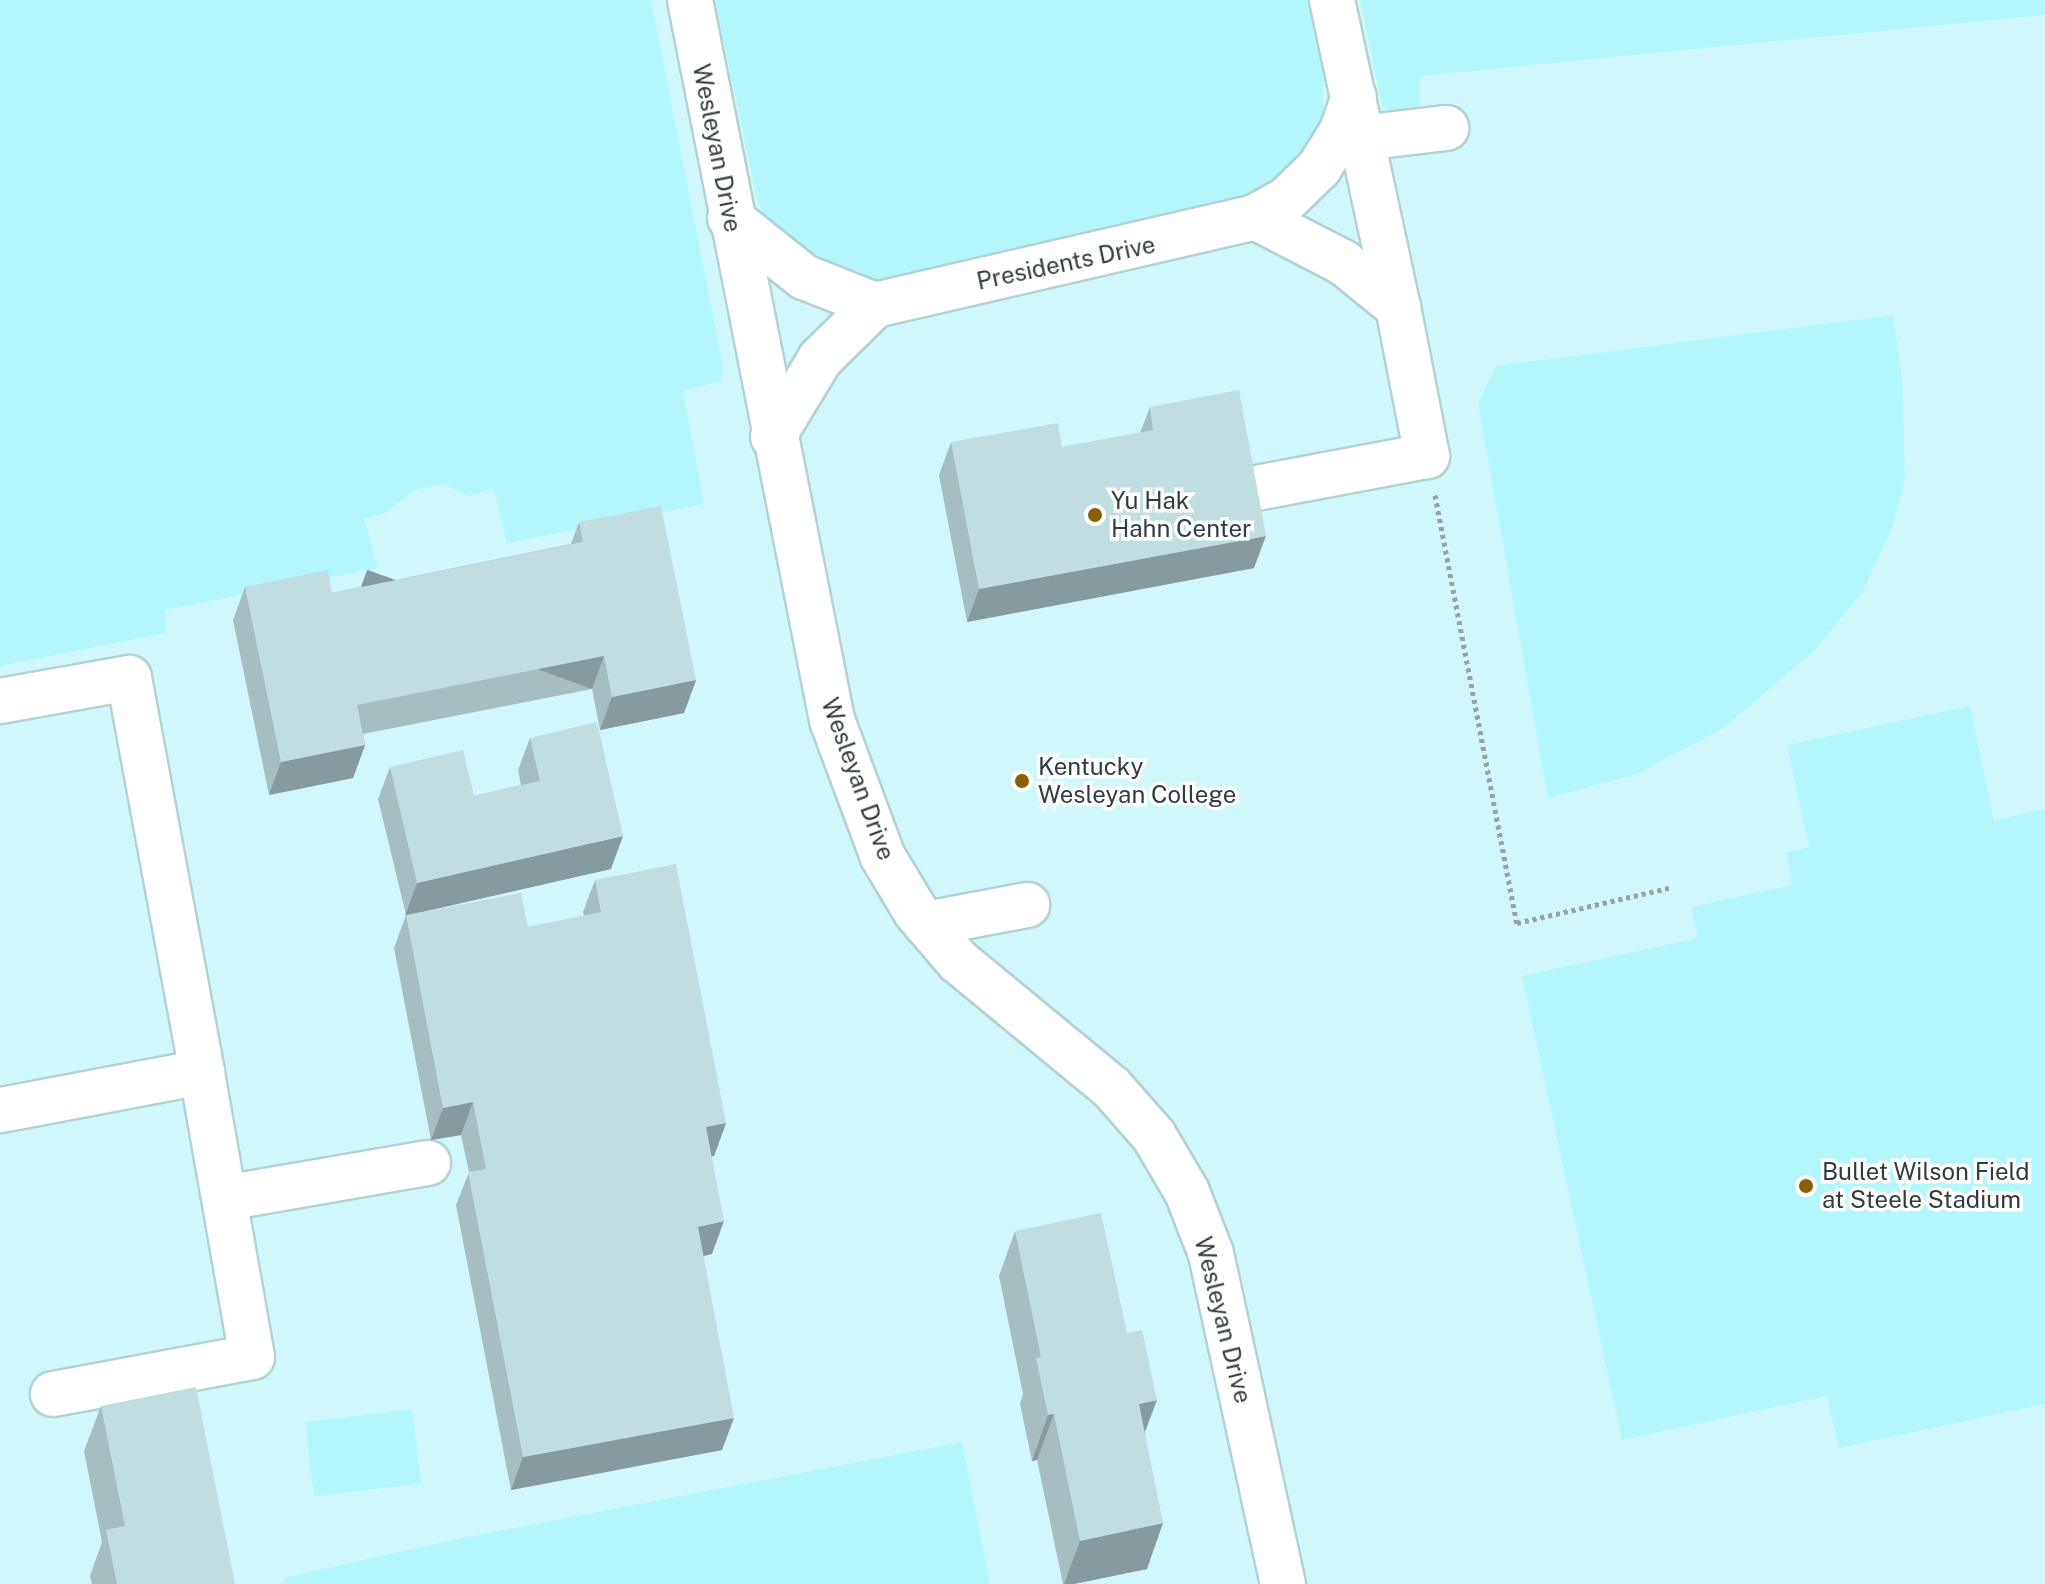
<!DOCTYPE html>
<style>
body{margin:0}
#map{position:relative;width:2045px;height:1584px;overflow:hidden;background:#f2feff;font-family:"Public Sans",sans-serif}
div>[style]{position:absolute}
.built>*{inset:0;background:#d0f8fb;transform-origin:0 0}
.green>*{inset:0;background:#b3f7fd;transform-origin:0 0}
.path>*{height:5px;margin-top:-2.5px;transform-origin:0;background:repeating-linear-gradient(90deg,#96a2a3 0 4px,transparent 0 8px)}
.roads{filter:drop-shadow(2px 0 #b4d1d4) drop-shadow(-2px 0 #b4d1d4) drop-shadow(0 2px #b4d1d4) drop-shadow(0 -2px #b4d1d4)}
.minor>*{height:44px;margin:-22px;padding:0 22px;transform-origin:22px;border-radius:22px;background:#fff}
.wall>*{inset:0;background:#a5bfc1}
.shaded-wall>*{inset:0;background:#869b9d;transform-origin:0 0}
.building>*{inset:0;background:#c0dee0}
.dots>*{width:22px;height:22px;translate:-50% -50%;box-sizing:border-box;border:4px solid #fff;border-radius:50%}
span{translate:-50% -50%;white-space:nowrap;text-align:center;line-height:1.15;-webkit-text-stroke:7px #fff;paint-order:stroke}
.street-label{font-size:24px;color:#313c3d}
.poi-label{font-size:24px;color:#313c3d}
.left{translate:0 -50%;text-align:left}
</style>
<div id="map">
<div class="built">
<i style="left:0;top:0;width:2045px;height:1584px"></i>
</div>
<div class="green">
<i style="clip-path:polygon(0 0,651px 0,723px 367px,721px 381px,683px 391px,704px 504px,507px 543px,493px 488px,470px 496px,442px 484px,415px 490px,386px 513px,364px 518px,378px 568px,165px 610px,166px 633px,0 666px)"></i>
<i style="clip-path:polygon(715px 0,1310px 0,1323px 63px,1323px 112px,1308px 147px,1266px 197px,880px 284px,815px 262px,768px 225px,757px 200px)"></i>
<i style="clip-path:polygon(1360px 0,2045px 0,2045px 15px,1420px 76px,1420px 108px,1392px 113px,1382px 105px)"></i>
<i style="clip-path:polygon(1893px 315px,1902px 379px,1905px 481px,1892px 528px,1863px 591px,1814px 651px,1722px 729px,1637px 774px,1548px 798px,1478px 403px,1496px 366px)"></i>
<i style="clip-path:polygon(1970px 706px,1994px 820px,2045px 809px,2045px 1404px,1839px 1448px,1827px 1396px,1622px 1440px,1522px 976px,1698px 938px,1691px 907px,1792px 885px,1786px 852px,1809px 847px,1787px 745px)"></i>
<i style="left:412px;top:1409px;width:75px;height:108px;rotate:83deg"></i>
<i style="clip-path:polygon(962px 1442px,990px 1584px,285px 1584px,283px 1578px,457px 1539px)"></i>
</div>
<div class="path">
<i style="left:1435px;top:495px;width:436px;rotate:79.2deg"></i>
<i style="left:1517px;top:923px;width:156px;rotate:-13deg"></i>
</div>
<div class="roads">
<div class="minor">
<i style="left:690px;top:0;width:734px;rotate:78.84deg"></i>
<i style="left:832px;top:720px;width:146px;rotate:69.6deg"></i>
<i style="left:883px;top:857px;width:64px;rotate:59deg"></i>
<i style="left:916px;top:912px;width:65px;rotate:49.4deg"></i>
<i style="left:958px;top:961px;width:198px;rotate:39.5deg"></i>
<i style="left:1111px;top:1087px;width:65px;rotate:48.7deg"></i>
<i style="left:1154px;top:1136px;width:65px;rotate:59.5deg"></i>
<i style="left:1187px;top:1192px;width:66px;rotate:68.8deg"></i>
<i style="left:1211px;top:1254px;width:338px;rotate:77.7deg"></i>
<i style="left:1332px;top:0;width:314px;rotate:77.9deg"></i>
<i style="left:1362px;top:138px;width:85px;rotate:-6.8deg"></i>
<i style="left:1255px;top:217px;width:35px;rotate:-29deg"></i>
<i style="left:1286px;top:200px;width:46px;rotate:-44.1deg"></i>
<i style="left:1319px;top:168px;width:44px;rotate:-58.1deg"></i>
<i style="left:1342px;top:131px;width:36px;rotate:-71deg"></i>
<i style="left:730px;top:218px;width:95px;rotate:38.6deg"></i>
<i style="left:804px;top:277px;width:76px;rotate:21.5deg"></i>
<i style="left:773px;top:437px;width:91px;rotate:-58.9deg"></i>
<i style="left:820px;top:359px;width:77px;rotate:-44.5deg"></i>
<i style="left:875px;top:305px;width:390px;rotate:-13deg"></i>
<i style="left:1255px;top:217px;width:100px;rotate:27.3deg"></i>
<i style="left:1344px;top:263px;width:70px;rotate:39.2deg"></i>
<i style="left:1398px;top:307px;width:152px;rotate:79deg"></i>
<i style="left:1427px;top:456px;width:174px;rotate:169.4deg"></i>
<i style="left:0;top:701px;width:131px;rotate:-10.1deg"></i>
<i style="left:129px;top:678px;width:401px;rotate:79.5deg"></i>
<i style="left:202px;top:1072px;width:206px;rotate:169.3deg"></i>
<i style="left:926px;top:924px;width:103px;rotate:-10.7deg"></i>
<i style="left:225px;top:1198px;width:206px;rotate:-9.8deg"></i>
<i style="left:53px;top:1394px;width:202px;rotate:-10.5deg"></i>
<i style="left:252px;top:1357px;width:289px;rotate:-100deg"></i>
</div>
</div>
<div class="wall">
<i style="clip-path:polygon(1150px 407px,1254px 568px,967px 622px,939px 475px,951px 442px,1062px 447px,1140px 433px)"></i>
<i style="clip-path:polygon(579px 522px,696px 680px,684px 713px,600px 730px,592px 689px,363px 734px,365px 745px,353px 778px,269px 795px,233px 620px,245px 587px,332px 593px,571px 544px)"></i>
<i style="clip-path:polygon(530px 738px,611px 869px,415px 913px,528px 927px,584px 916px,583px 912px,595px 880px,726px 1123px,714px 1156px,712px 1156px,712px 1254px,703px 1256px,722px 1450px,511px 1490px,456px 1205px,469px 1172px,461px 1135px,431px 1140px,394px 948px,406px 915px,378px 799px,390px 767px,474px 796px,521px 785px,518px 770px)"></i>
<i style="clip-path:polygon(1015px 1231px,1145px 1433px,1147px 1569px,1074px 1584px,1063px 1584px,1037px 1460px,1032px 1461px,1020px 1404px,1023px 1394px,999px 1276px)"></i>
<i style="clip-path:polygon(101px 1406px,235px 1584px,92px 1584px,90px 1576px,102px 1542px,84px 1451px)"></i>
</div>
<div class="shaded-wall">
<i style="clip-path:polygon(1266px 536px,1254px 568px,967px 622px,979px 589px)"></i>
<i style="left:604px;top:656px;width:35px;height:252px;rotate:110deg"></i>
<i style="clip-path:polygon(696px 680px,684px 713px,600px 730px,612px 697px)"></i>
<i style="clip-path:polygon(365px 745px,353px 778px,269px 795px,281px 762px)"></i>
<i style="clip-path:polygon(623px 836px,611px 869px,405px 916px,417px 883px)"></i>
<i style="clip-path:polygon(473px 1102px,461px 1135px,431px 1140px,443px 1108px)"></i>
<i style="clip-path:polygon(726px 1123px,714px 1156px,694px 1159px,706px 1127px)"></i>
<i style="clip-path:polygon(724px 1221px,712px 1254px,686px 1260px,698px 1227px)"></i>
<i style="clip-path:polygon(1157px 1400px,1140px 1445px,1139px 1404px)"></i>
<i style="clip-path:polygon(1054px 1414px,1037px 1460px,1032px 1461px,1048px 1415px)"></i>
<i style="clip-path:polygon(734px 1418px,722px 1450px,511px 1490px,523px 1457px)"></i>
<i style="clip-path:polygon(1163px 1523px,1147px 1569px,1074px 1584px,1064px 1584px,1080px 1541px)"></i>
</div>
<div class="building">
<i style="clip-path:polygon(1239px 390px,1266px 536px,979px 589px,951px 442px,1058px 423px,1062px 447px,1153px 430px,1150px 407px)"></i>
<i style="clip-path:polygon(661px 506px,696px 680px,612px 697px,604px 656px,357px 705px,365px 745px,281px 762px,245px 587px,328px 570px,332px 593px,583px 542px,579px 522px)"></i>
<i style="clip-path:polygon(597px 722px,623px 836px,417px 883px,390px 767px,463px 750px,474px 796px,540px 781px,530px 738px)"></i>
<i style="clip-path:polygon(676px 864px,726px 1123px,706px 1127px,724px 1221px,698px 1227px,734px 1418px,523px 1457px,468px 1172px,486px 1169px,473px 1102px,443px 1108px,406px 915px,521px 893px,528px 927px,601px 912px,595px 880px)"></i>
<i style="clip-path:polygon(1101px 1213px,1127px 1333px,1142px 1330px,1157px 1400px,1139px 1404px,1163px 1523px,1080px 1541px,1054px 1414px,1048px 1415px,1036px 1358px,1041px 1357px,1015px 1231px)"></i>
<i style="clip-path:polygon(196px 1387px,235px 1584px,117px 1584px,106px 1530px,125px 1526px,101px 1406px)"></i>
</div>
<div class="dots">
<i style="left:1095px;top:515px;background:#8b6002"></i>
<i style="left:1022px;top:781px;background:#8b6002"></i>
<i style="left:1806px;top:1186px;background:#8b6002"></i>
</div>
<div class="street-label">
<span style="left:717px;top:148px;rotate:79deg">Wesleyan Drive</span>
<span style="left:1066px;top:263px;rotate:-12deg">Presidents Drive</span>
<span style="left:858px;top:779px;rotate:70deg">Wesleyan Drive</span>
<span style="left:1223px;top:1320px;rotate:76deg">Wesleyan Drive</span>
</div>
<div class="poi-label">
<span class="left" style="left:1111px;top:515px">Yu Hak<br>Hahn Center</span>
<span class="left" style="left:1038px;top:781px">Kentucky<br>Wesleyan College</span>
<span class="left" style="left:1822px;top:1186px">Bullet Wilson Field<br>at Steele Stadium</span>
</div>
</div>
